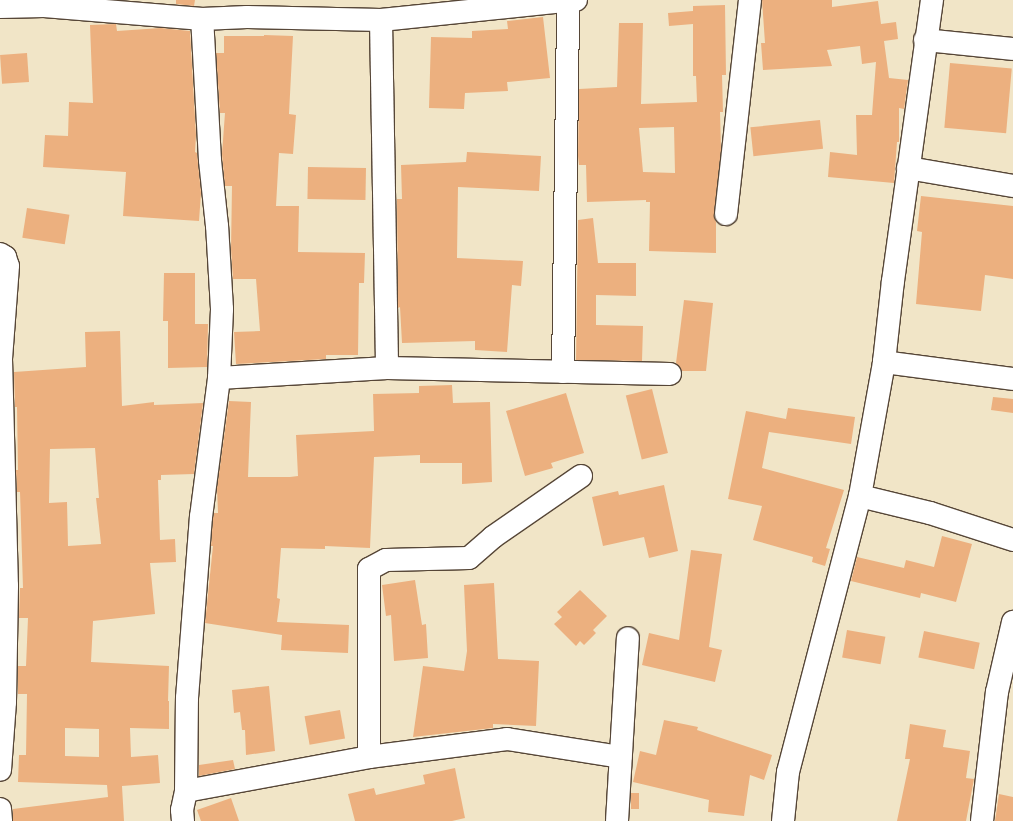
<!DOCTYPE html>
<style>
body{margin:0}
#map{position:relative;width:1013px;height:821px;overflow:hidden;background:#f1e5c7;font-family:"Balsamiq Sans",sans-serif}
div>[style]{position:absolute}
.building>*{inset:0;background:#ecb07f;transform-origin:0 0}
.roads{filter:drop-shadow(1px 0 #564637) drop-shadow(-1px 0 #564637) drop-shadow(0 1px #564637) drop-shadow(0 -1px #564637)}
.minor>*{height:22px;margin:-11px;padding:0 11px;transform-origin:11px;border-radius:11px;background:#fff}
span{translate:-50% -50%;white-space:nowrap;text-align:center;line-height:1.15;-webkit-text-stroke:3px #fcf5e5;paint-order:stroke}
</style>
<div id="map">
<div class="building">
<i style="clip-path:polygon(176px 0,195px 0,194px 6px,176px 4px)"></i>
<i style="clip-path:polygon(762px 0,832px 0,832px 7px,878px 1px,881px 24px,896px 22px,898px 39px,884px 41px,889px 78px,908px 80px,904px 109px,899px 108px,899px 142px,897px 142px,894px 183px,828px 177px,830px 152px,857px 155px,856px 115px,872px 115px,876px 62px,862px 64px,860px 46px,827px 50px,832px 66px,763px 70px,761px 43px,765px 43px)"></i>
<i style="clip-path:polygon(evenodd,725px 5px,726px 75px,722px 75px,723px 112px,720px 112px,721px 150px,714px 213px,716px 222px,716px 253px,649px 251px,650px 202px,646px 202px,646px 200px,587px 202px,586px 165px,579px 165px,578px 156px,579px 89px,617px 87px,619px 23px,643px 23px,641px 104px,697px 102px,696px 76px,693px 76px,693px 24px,669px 26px,668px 13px,693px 11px,693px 6px,725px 5px,674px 127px,675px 173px,643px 172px,639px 128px,674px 127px)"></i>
<i style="clip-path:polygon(543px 17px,550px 78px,507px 82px,508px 91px,465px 93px,464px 109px,429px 108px,431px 37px,472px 38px,472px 31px,508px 29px,507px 21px)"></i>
<i style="clip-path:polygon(116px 24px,117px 31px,161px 28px,190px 31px,196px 135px,195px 152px,197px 153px,201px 193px,199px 221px,123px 216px,126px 172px,43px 167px,45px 135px,68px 136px,69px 102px,93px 103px,90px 25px)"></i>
<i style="clip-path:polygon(264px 35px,293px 36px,289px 114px,296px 115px,293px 154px,279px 153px,276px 206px,299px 206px,298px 252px,365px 253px,364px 283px,359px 283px,358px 355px,326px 355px,326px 359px,236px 364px,234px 332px,260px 331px,256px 279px,233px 279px,231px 249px,232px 186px,225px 186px,222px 154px,225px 113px,220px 113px,216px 53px,224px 53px,224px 36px,264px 36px)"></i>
<i style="left:27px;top:53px;width:29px;height:27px;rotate:86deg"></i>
<i style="left:950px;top:63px;width:62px;height:65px;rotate:5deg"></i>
<i style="left:820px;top:120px;width:29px;height:70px;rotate:84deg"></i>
<i style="clip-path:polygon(467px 152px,541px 156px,539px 191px,458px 187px,457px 258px,523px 261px,521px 286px,512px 285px,507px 352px,475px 350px,475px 341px,402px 343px,400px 307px,398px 308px,397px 199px,402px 199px,401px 165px,466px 162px)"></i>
<i style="left:308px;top:167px;width:58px;height:32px;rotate:1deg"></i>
<i style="clip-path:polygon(921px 196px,1013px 206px,1013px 279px,985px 275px,981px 311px,916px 304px,922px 232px,917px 231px)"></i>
<i style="left:27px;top:208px;width:43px;height:30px;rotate:9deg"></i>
<i style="clip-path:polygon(593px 218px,598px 263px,636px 263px,636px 296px,596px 295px,596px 325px,643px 326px,642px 361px,576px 360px,578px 220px)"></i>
<i style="clip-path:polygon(164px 273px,195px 273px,195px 324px,208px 324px,207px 367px,168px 368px,168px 321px,163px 321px)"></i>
<i style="clip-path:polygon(684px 300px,713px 303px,706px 371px,682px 371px,676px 363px)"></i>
<i style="clip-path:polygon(evenodd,120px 331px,122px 406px,154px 402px,154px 405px,203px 403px,194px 474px,161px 475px,161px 480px,158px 480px,160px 540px,175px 539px,176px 562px,150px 563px,155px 614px,93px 621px,91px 662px,169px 666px,168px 701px,169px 701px,169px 729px,130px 728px,131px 757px,158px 755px,160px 783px,122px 786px,124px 821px,13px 821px,13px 809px,108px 797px,107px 785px,18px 782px,19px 755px,26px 755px,27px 694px,18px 694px,18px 666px,26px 666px,28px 618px,19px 618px,20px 588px,23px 588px,20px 492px,17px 492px,16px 470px,18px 470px,17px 407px,15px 407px,14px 372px,86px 367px,85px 332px,120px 331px,95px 448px,99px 498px,96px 498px,101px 544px,68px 546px,67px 502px,49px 503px,50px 449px,95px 448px,120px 331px,65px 728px,99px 729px,99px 757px,65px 756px,65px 728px)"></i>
<i style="clip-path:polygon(452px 385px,453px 403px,490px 402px,492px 482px,462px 484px,462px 463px,420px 463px,420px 455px,374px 457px,370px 548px,325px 546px,325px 549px,281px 548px,277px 598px,280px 599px,277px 622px,349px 625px,348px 653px,281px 650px,282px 635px,205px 623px,213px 546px,211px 546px,213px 518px,214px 513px,218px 513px,217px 488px,229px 401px,251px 402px,248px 477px,290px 477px,298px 476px,296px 435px,374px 431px,373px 394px,419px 393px,419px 386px)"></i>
<i style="left:652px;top:389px;width:66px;height:27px;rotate:76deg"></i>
<i style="clip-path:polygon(566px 393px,584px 453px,551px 463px,553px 468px,525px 476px,506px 411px)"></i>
<i style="clip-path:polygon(993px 397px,1013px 399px,1013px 413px,991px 410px)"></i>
<i style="clip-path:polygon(788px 408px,855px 417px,851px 444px,769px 432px,762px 468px,844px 490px,826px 548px,830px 549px,825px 566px,812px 562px,813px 557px,753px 540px,762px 506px,728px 499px,746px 411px,786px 419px)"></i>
<i style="clip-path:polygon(664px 485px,678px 551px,649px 558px,644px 537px,603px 546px,592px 497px,618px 491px,619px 495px)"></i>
<i style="clip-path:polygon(942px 536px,972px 544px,956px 602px,921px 593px,920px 598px,851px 581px,857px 557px,904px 568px,906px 560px,934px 567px)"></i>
<i style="clip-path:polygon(691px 550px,722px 554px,709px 647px,722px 650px,715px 682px,642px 665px,649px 633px,679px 640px)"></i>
<i style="clip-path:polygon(415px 580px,422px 625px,426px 624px,428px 658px,394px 661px,391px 615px,386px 616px,382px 585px)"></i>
<i style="clip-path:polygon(494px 583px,498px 659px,539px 661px,536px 726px,493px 724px,493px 728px,413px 737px,423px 666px,464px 671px,467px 651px,464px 585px)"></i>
<i style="clip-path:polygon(580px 590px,607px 616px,593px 630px,596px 633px,584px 645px,580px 641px,576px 646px,554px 624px,562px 617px,557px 612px)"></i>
<i style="left:847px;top:630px;width:39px;height:28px;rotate:10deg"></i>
<i style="left:924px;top:631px;width:57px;height:27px;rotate:12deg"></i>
<i style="clip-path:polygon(269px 686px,275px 751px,246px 755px,245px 730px,242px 730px,240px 712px,234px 713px,232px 690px)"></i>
<i style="left:340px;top:710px;width:29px;height:36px;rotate:80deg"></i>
<i style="clip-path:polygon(664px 720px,698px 727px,697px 730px,772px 755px,764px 780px,750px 775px,744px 816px,708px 812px,709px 800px,633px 782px,640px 751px,656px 755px)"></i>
<i style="clip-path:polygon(910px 724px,946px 730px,943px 747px,970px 751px,966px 778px,974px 779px,966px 821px,897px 821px,910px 759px,905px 759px)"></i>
<i style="clip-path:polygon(233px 760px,235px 769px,199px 776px,199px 765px)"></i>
<i style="clip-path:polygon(455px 768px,465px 818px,452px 821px,355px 821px,348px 794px,374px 788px,376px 795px,425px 784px,423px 775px)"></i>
<i style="left:631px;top:793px;width:8px;height:16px"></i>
<i style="clip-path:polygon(999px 794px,1013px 797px,1013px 821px,995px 821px)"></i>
<i style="clip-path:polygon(231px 798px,239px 821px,201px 821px,197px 810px)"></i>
</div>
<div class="roads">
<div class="minor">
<i style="left:0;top:7px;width:44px;rotate:-1.3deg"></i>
<i style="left:44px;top:6px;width:159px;rotate:4.7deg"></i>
<i style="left:202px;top:19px;width:45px;rotate:-2.5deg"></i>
<i style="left:247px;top:17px;width:134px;rotate:1.3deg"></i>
<i style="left:381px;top:20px;width:196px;rotate:-5.9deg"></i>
<i style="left:381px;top:20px;width:348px;rotate:89deg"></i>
<i style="left:925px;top:40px;width:88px;rotate:5.8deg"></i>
<i style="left:908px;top:168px;width:107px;rotate:9.7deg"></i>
<i style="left:726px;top:214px;width:215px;rotate:-83.6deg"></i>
<i style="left:0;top:254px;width:6px;rotate:31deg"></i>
<i style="left:5px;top:257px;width:9px;rotate:72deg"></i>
<i style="left:8px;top:266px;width:93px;rotate:94.3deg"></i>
<i style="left:1px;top:359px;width:227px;rotate:88.5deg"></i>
<i style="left:7px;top:586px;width:116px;rotate:91deg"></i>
<i style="left:5px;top:702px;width:68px;rotate:94.2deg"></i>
<i style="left:884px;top:362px;width:130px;rotate:7.5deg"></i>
<i style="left:563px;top:372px;width:371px;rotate:-89.2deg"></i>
<i style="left:219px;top:378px;width:168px;rotate:-3.4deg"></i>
<i style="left:387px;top:368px;width:283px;rotate:1.2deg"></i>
<i style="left:860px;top:496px;width:72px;rotate:13.7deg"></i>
<i style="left:930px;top:513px;width:87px;rotate:18deg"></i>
<i style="left:369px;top:757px;width:188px;rotate:-90deg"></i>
<i style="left:369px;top:569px;width:19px;rotate:-28deg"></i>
<i style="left:386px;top:560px;width:83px;rotate:-1.4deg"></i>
<i style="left:469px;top:558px;width:32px;rotate:-41deg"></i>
<i style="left:493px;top:537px;width:107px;rotate:-34.7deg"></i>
<i style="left:186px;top:791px;width:186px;rotate:-10.5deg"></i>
<i style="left:369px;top:757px;width:139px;rotate:-7.4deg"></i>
<i style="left:507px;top:739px;width:115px;rotate:9deg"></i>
<i style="left:0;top:809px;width:12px;rotate:85deg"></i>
<i style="left:183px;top:821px;width:11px;rotate:-95deg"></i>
<i style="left:182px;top:810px;width:19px;rotate:-78deg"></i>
<i style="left:186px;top:791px;width:93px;rotate:-89.4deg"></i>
<i style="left:187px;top:698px;width:182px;rotate:-85.6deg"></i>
<i style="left:201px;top:517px;width:140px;rotate:-82.6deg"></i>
<i style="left:219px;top:378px;width:69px;rotate:-87.5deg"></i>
<i style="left:222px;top:309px;width:83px;rotate:-93.4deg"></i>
<i style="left:217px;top:226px;width:66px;rotate:-96.1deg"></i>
<i style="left:210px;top:160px;width:141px;rotate:-93.2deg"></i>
<i style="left:617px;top:821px;width:183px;rotate:-86.6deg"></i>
<i style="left:783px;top:821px;width:49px;rotate:-84.2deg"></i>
<i style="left:788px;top:772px;width:285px;rotate:-75.4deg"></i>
<i style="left:860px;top:496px;width:136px;rotate:-79.8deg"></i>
<i style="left:884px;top:362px;width:81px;rotate:-83.7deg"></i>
<i style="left:893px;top:281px;width:284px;rotate:-82.1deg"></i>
<i style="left:982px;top:821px;width:130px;rotate:-83.4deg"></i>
<i style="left:997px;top:692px;width:72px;rotate:-77.1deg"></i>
</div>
</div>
</div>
